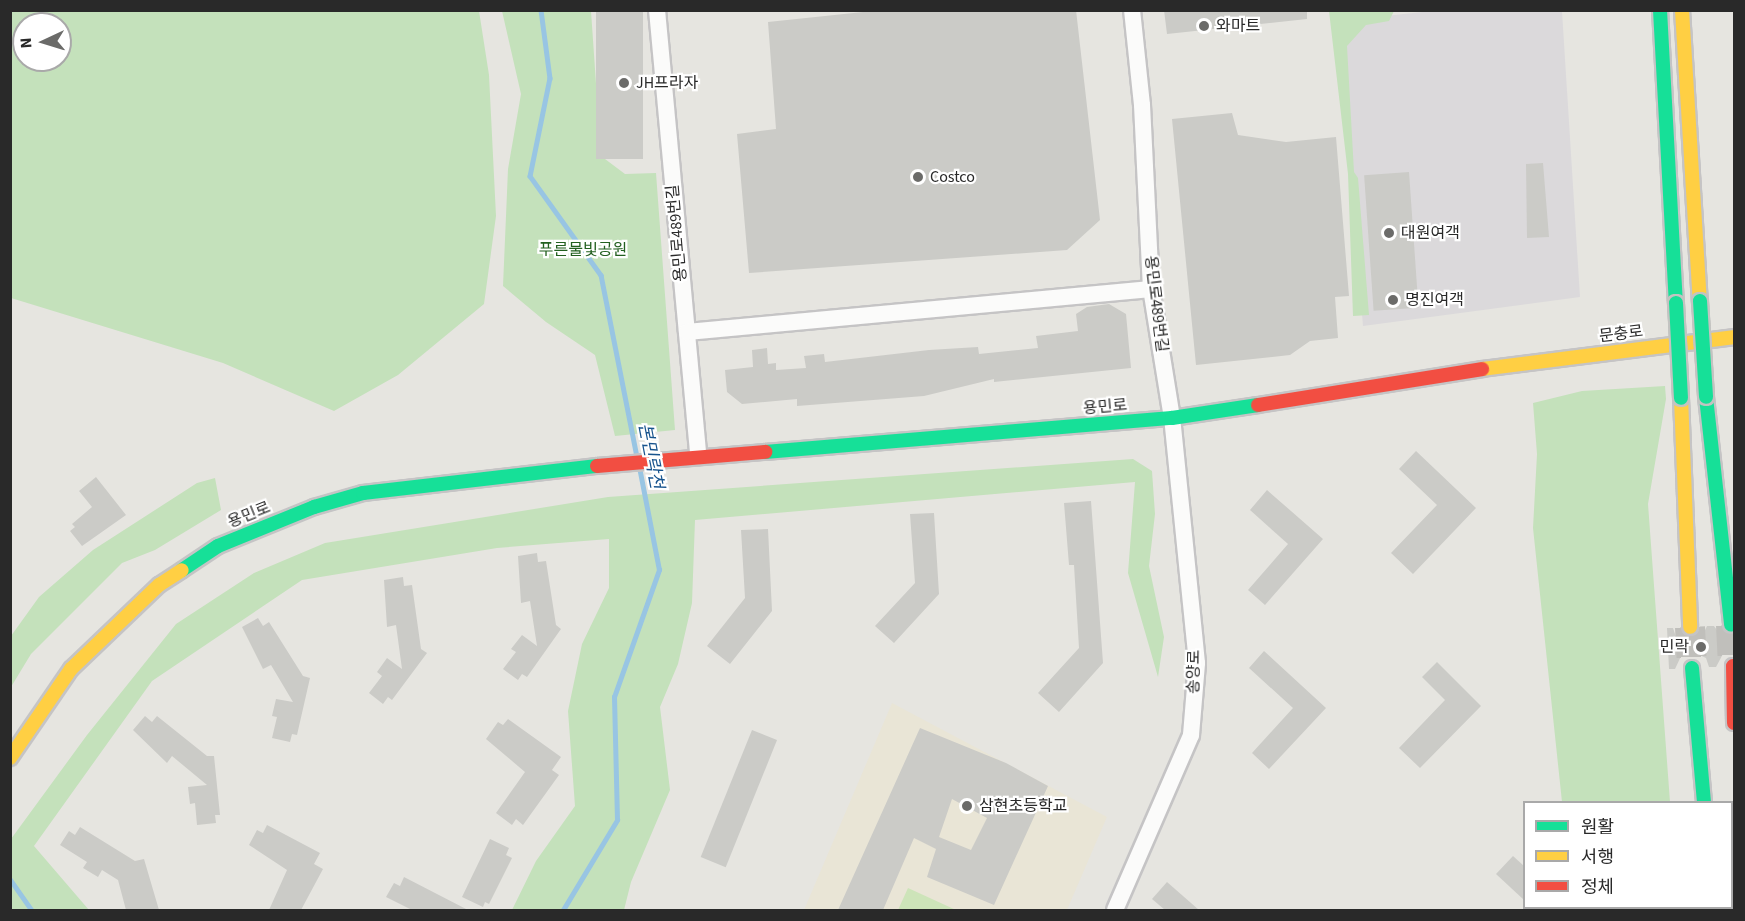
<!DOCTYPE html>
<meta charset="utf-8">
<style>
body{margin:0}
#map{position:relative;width:1745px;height:921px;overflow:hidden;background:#e6e5e0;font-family:"Source Sans 3","Noto Sans KR",sans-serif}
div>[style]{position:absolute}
.industrial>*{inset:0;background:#dbd9db}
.education>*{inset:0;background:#e9e5d6}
.green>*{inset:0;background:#c4e1bb;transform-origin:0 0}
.pitch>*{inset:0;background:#cde4b9}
.stream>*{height:4.5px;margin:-2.25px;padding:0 2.25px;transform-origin:2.25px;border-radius:2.25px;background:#98c5e3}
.building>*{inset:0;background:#cbcbc7;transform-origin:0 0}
.highway-tunnel>*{height:30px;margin-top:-15px;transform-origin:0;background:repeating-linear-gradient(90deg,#c0bfbb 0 30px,transparent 0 45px)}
.roads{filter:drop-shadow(2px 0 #c5c4c5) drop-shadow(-2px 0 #c5c4c5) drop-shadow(0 2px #c5c4c5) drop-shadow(0 -2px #c5c4c5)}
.street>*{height:16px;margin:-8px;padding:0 8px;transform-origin:8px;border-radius:8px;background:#fbfbfa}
.fast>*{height:14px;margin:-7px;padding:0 7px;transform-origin:7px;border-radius:7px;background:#16e098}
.slow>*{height:14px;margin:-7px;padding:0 7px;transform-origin:7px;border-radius:7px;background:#ffcf43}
.jam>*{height:14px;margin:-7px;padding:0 7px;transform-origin:7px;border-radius:7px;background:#f24e42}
.bridges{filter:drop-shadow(2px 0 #c3c3c1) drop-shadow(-2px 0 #c3c3c1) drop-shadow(0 2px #c3c3c1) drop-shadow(0 -2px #c3c3c1)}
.fast-bridge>*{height:14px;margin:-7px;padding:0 7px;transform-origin:7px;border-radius:7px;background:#16e098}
.dots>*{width:16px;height:16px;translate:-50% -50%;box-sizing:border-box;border:3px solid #fff;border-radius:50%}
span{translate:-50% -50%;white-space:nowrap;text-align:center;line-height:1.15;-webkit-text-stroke:4.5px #fff;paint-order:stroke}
.poi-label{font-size:16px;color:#292929}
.left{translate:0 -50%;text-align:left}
.right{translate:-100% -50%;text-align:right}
.street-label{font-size:16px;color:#292929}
.park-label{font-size:16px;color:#236020}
.water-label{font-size:18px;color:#18548e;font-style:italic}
.frame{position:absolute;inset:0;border:12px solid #292929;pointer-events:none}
.legend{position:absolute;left:1523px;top:801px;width:210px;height:108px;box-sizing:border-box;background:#fff;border:2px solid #a9a9a9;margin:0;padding:8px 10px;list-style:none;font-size:18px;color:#292929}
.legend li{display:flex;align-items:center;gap:12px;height:30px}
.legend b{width:30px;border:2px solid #a9a9a9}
.north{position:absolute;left:12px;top:12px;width:60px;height:60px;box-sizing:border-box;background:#fff;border:2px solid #a9a9a9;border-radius:50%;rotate:266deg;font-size:16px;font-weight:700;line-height:24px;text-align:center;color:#292929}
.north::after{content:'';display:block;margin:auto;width:21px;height:27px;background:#6b6b69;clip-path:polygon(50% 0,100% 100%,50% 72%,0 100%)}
</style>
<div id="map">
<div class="industrial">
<i style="clip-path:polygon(1441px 10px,1562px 11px,1580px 297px,1363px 326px,1339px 21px)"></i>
</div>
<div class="education">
<i style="clip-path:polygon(892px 703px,1107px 817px,1067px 910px,804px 910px)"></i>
</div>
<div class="green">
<i style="clip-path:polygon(evenodd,10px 11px,479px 11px,489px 75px,496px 216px,484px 304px,398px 375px,334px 411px,223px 363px,11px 298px,10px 11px,24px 24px,60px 24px,60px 60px,24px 60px,24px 24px)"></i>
<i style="clip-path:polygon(502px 11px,591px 11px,601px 156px,625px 174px,656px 173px,675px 430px,615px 436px,595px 355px,546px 322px,503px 286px,508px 169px,521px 94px)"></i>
<i style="clip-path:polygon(1329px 11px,1394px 11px,1389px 21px,1366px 25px,1347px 46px,1354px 172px,1358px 178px,1369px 315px,1353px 316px,1348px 174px)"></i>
<i style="clip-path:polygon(1665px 386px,1666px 399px,1648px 504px,1670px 802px,1562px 802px,1533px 528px,1537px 454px,1533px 403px,1582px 391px)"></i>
<i style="clip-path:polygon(1133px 459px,1152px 471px,1155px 514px,1149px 566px,1164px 637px,1158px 677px,1128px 573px,1135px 482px,695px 520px,692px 603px,678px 664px,660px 707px,670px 790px,631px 882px,624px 910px,512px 910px,536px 861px,575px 806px,568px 711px,582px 644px,609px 588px,609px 539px,497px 548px,302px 580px,152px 681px,34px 846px,89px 910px,11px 910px,11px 839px,87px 735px,176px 624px,254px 573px,325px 543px,608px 497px)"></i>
<i style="clip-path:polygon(215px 478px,221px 510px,155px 550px,122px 563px,31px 654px,11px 687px,11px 636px,39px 597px,93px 550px,197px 483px)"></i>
<i style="left:1583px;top:908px;width:112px;height:2px"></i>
</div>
<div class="pitch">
<i style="clip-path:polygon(908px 888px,956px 910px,898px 910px)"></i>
</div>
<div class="stream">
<i style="left:541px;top:10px;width:69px;rotate:82.5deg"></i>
<i style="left:550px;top:78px;width:100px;rotate:101.5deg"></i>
<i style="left:530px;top:176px;width:122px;rotate:54.4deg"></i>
<i style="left:601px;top:275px;width:185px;rotate:78.8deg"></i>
<i style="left:10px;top:879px;width:38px;rotate:55deg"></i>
<i style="left:563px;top:910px;width:105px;rotate:-59deg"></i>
<i style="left:617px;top:820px;width:123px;rotate:-91.4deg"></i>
<i style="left:614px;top:697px;width:135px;rotate:-70.5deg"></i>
<i style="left:659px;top:570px;width:105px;rotate:-101deg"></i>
</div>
<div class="building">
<i style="left:596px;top:10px;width:47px;height:149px"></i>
<i style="clip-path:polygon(882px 10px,1076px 10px,1100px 220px,1067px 250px,749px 273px,737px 134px,776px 129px,768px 22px)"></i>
<i style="clip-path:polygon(1164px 10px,1307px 10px,1307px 19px,1167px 34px)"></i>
<i style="clip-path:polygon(1232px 113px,1238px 135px,1286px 142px,1336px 137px,1349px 296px,1335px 297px,1338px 338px,1310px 341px,1290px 355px,1196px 365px,1172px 119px)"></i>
<i style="clip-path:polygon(1543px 163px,1549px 237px,1527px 238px,1526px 164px)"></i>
<i style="left:1409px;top:172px;width:136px;height:45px;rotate:86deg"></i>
<i style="clip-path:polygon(1109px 304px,1126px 314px,1131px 368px,994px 382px,994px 379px,924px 396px,797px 406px,797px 399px,742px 404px,727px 392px,725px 370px,753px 367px,752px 350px,767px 348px,768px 364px,776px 363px,776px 370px,806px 368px,804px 356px,824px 354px,825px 362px,929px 350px,978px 347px,979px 354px,1038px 348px,1036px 336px,1078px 331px,1076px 314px,1087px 307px)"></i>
<i style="clip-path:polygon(1416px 451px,1476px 508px,1413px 574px,1391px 553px,1437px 505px,1399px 469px)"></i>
<i style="clip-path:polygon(96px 477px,126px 515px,82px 546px,70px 531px,75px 527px,72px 524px,92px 507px,79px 491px)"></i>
<i style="clip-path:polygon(1267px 490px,1323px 539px,1265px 605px,1248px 590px,1288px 544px,1250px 510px)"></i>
<i style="clip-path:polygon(1091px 501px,1103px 663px,1059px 712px,1038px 693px,1079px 648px,1074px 565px,1069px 565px,1064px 503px)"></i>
<i style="clip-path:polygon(934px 513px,939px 594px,894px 643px,875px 626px,915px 583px,910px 514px)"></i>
<i style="clip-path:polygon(768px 529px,772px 611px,730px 664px,707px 646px,745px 598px,741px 530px)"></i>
<i style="clip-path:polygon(537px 553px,538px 562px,546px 561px,556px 625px,561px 629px,527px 677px,522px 674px,518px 680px,503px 669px,516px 652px,511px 649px,522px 635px,537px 646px,530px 601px,521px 603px,518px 556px)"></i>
<i style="clip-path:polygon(403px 577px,404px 586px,412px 585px,421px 649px,427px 653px,392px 700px,388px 697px,383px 704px,369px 693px,382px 676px,377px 672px,387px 658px,402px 669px,396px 625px,387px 627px,384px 580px)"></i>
<i style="clip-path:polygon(258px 618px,263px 626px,269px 622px,303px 676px,310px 678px,297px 735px,292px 734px,290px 742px,272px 738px,277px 717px,272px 716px,276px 699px,293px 702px,271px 665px,263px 669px,242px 627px)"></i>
<i style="clip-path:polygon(1707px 626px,1714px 626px,1724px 640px,1734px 642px,1734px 649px,1724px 652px,1716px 667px,1709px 667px,1706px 658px,1691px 651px,1682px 654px,1675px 669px,1669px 669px,1667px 628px,1673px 628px,1676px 637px,1690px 644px,1700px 641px)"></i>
<i style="clip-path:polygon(1264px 651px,1326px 708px,1269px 769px,1252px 753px,1293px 708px,1249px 668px)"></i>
<i style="clip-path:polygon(1437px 662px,1481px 706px,1420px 768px,1399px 748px,1445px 700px,1422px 677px)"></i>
<i style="clip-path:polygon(145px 716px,152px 722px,157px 716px,207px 756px,214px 756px,220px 815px,215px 815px,216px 823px,197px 825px,195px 803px,190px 804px,188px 787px,207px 785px,172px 756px,167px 763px,133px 730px)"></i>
<i style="clip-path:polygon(508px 719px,561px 757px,552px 770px,559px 775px,523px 825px,516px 819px,512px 825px,496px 813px,525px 772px,486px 739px,498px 722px,503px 725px)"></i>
<i style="clip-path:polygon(evenodd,920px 728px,1006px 763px,1048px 786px,994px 905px,927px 877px,936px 849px,914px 838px,883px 910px,838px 910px,920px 728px,952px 799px,987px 818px,971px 850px,939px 837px,952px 799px)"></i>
<i style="left:752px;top:730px;width:27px;height:137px;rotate:22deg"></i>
<i style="clip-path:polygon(267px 825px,320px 853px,314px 864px,323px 869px,301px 910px,269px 910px,287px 870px,249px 845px,257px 830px,263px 833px)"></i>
<i style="clip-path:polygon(80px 827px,135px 861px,144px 859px,159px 910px,126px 910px,118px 880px,102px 870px,98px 877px,83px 868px,87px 862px,60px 845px,69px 831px,75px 835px)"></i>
<i style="clip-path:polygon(490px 839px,509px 848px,506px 855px,512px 858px,489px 904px,485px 902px,483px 907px,462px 897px)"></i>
<i style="clip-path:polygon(1513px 856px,1524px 866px,1524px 900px,1496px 874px)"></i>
<i style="clip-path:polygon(404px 877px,468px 910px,412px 910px,386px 897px,394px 883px,400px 886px)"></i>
<i style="clip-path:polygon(1167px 882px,1199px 910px,1165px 910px,1152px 899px)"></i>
</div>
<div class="highway-tunnel">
<i style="left:1731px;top:625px;width:41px;rotate:87.2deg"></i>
<i style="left:1690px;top:627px;width:41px;rotate:87.2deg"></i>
<i style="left:1732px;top:889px;width:2px;rotate:27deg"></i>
</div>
<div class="roads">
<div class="street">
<i style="left:657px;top:10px;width:448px;rotate:84.7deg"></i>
<i style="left:687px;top:332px;width:466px;rotate:-5.3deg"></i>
<i style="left:1115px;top:910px;width:191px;rotate:-66.5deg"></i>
<i style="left:1191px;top:735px;width:72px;rotate:-85.2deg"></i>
<i style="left:1197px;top:663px;width:246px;rotate:-95.8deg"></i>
<i style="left:1172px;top:418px;width:131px;rotate:-99.2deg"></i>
<i style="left:1151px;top:289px;width:184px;rotate:-92.8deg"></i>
<i style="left:1142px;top:105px;width:96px;rotate:-96deg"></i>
</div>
<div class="fast">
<i style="left:1660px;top:10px;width:293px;rotate:86.9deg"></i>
<i style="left:1706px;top:397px;width:229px;rotate:83.7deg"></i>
<i style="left:765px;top:452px;width:408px;rotate:-4.8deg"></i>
<i style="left:1172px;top:418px;width:87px;rotate:-8.6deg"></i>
<i style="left:182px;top:570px;width:43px;rotate:-33.7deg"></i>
<i style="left:218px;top:546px;width:104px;rotate:-22.1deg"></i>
<i style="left:314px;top:507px;width:51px;rotate:-15.9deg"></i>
<i style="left:363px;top:493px;width:236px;rotate:-6.6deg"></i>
<i style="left:1692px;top:668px;width:135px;rotate:84.9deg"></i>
<i style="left:1670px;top:910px;width:2px;rotate:-63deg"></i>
</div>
<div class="slow">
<i style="left:1682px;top:10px;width:292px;rotate:86.5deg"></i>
<i style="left:1482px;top:369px;width:254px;rotate:-7.2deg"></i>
<i style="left:1681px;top:398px;width:229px;rotate:87.7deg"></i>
<i style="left:10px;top:758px;width:108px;rotate:-55.6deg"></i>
<i style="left:71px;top:669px;width:122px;rotate:-43.7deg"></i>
<i style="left:159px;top:585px;width:27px;rotate:-33deg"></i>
<i style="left:1713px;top:908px;width:2px;rotate:90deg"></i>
</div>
<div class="jam">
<i style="left:1258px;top:405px;width:227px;rotate:-9.1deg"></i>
<i style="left:597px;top:466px;width:169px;rotate:-4.8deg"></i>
<i style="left:1733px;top:666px;width:57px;rotate:89deg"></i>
</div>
</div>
<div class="bridges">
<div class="fast-bridge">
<i style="left:1700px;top:301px;width:96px;rotate:86.4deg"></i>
<i style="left:1676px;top:303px;width:95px;rotate:87deg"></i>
</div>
</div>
<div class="dots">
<i style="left:1204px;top:26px;background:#6b6b69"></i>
<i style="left:624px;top:83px;background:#6b6b69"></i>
<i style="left:918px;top:177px;background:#6b6b69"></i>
<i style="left:1389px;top:233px;background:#6b6b69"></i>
<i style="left:1393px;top:300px;background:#6b6b69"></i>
<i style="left:1701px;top:647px;background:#6b6b69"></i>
<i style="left:967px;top:806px;background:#6b6b69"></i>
</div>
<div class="poi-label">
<span class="left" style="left:1216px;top:26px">와마트</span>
<span class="left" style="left:636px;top:83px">JH프라자</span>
<span class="left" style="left:930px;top:177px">Costco</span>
<span class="left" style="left:1401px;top:233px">대원여객</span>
<span class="left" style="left:1405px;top:300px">명진여객</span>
<span class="right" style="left:1689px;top:647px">민락</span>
<span class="left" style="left:979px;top:806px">삼현초등학교</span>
</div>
<div class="street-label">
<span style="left:677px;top:233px;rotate:-95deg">용민로489번길</span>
<span style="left:1156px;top:304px;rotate:83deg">용민로489번길</span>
<span style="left:1621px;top:334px;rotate:-7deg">문충로</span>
<span style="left:1105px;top:407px;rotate:-5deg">용민로</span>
<span style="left:249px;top:515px;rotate:-22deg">용민로</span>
<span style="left:1194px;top:672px;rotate:-89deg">송양로</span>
</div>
<div class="park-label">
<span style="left:583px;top:250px">푸른물빛공원</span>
</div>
<div class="water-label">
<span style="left:650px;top:456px;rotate:79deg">본민락천</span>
</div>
<div class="frame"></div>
<ul class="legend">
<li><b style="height:8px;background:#16e098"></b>원활</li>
<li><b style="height:8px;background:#ffcf43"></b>서행</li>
<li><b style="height:8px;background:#f24e42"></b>정체</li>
</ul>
<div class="north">N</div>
</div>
